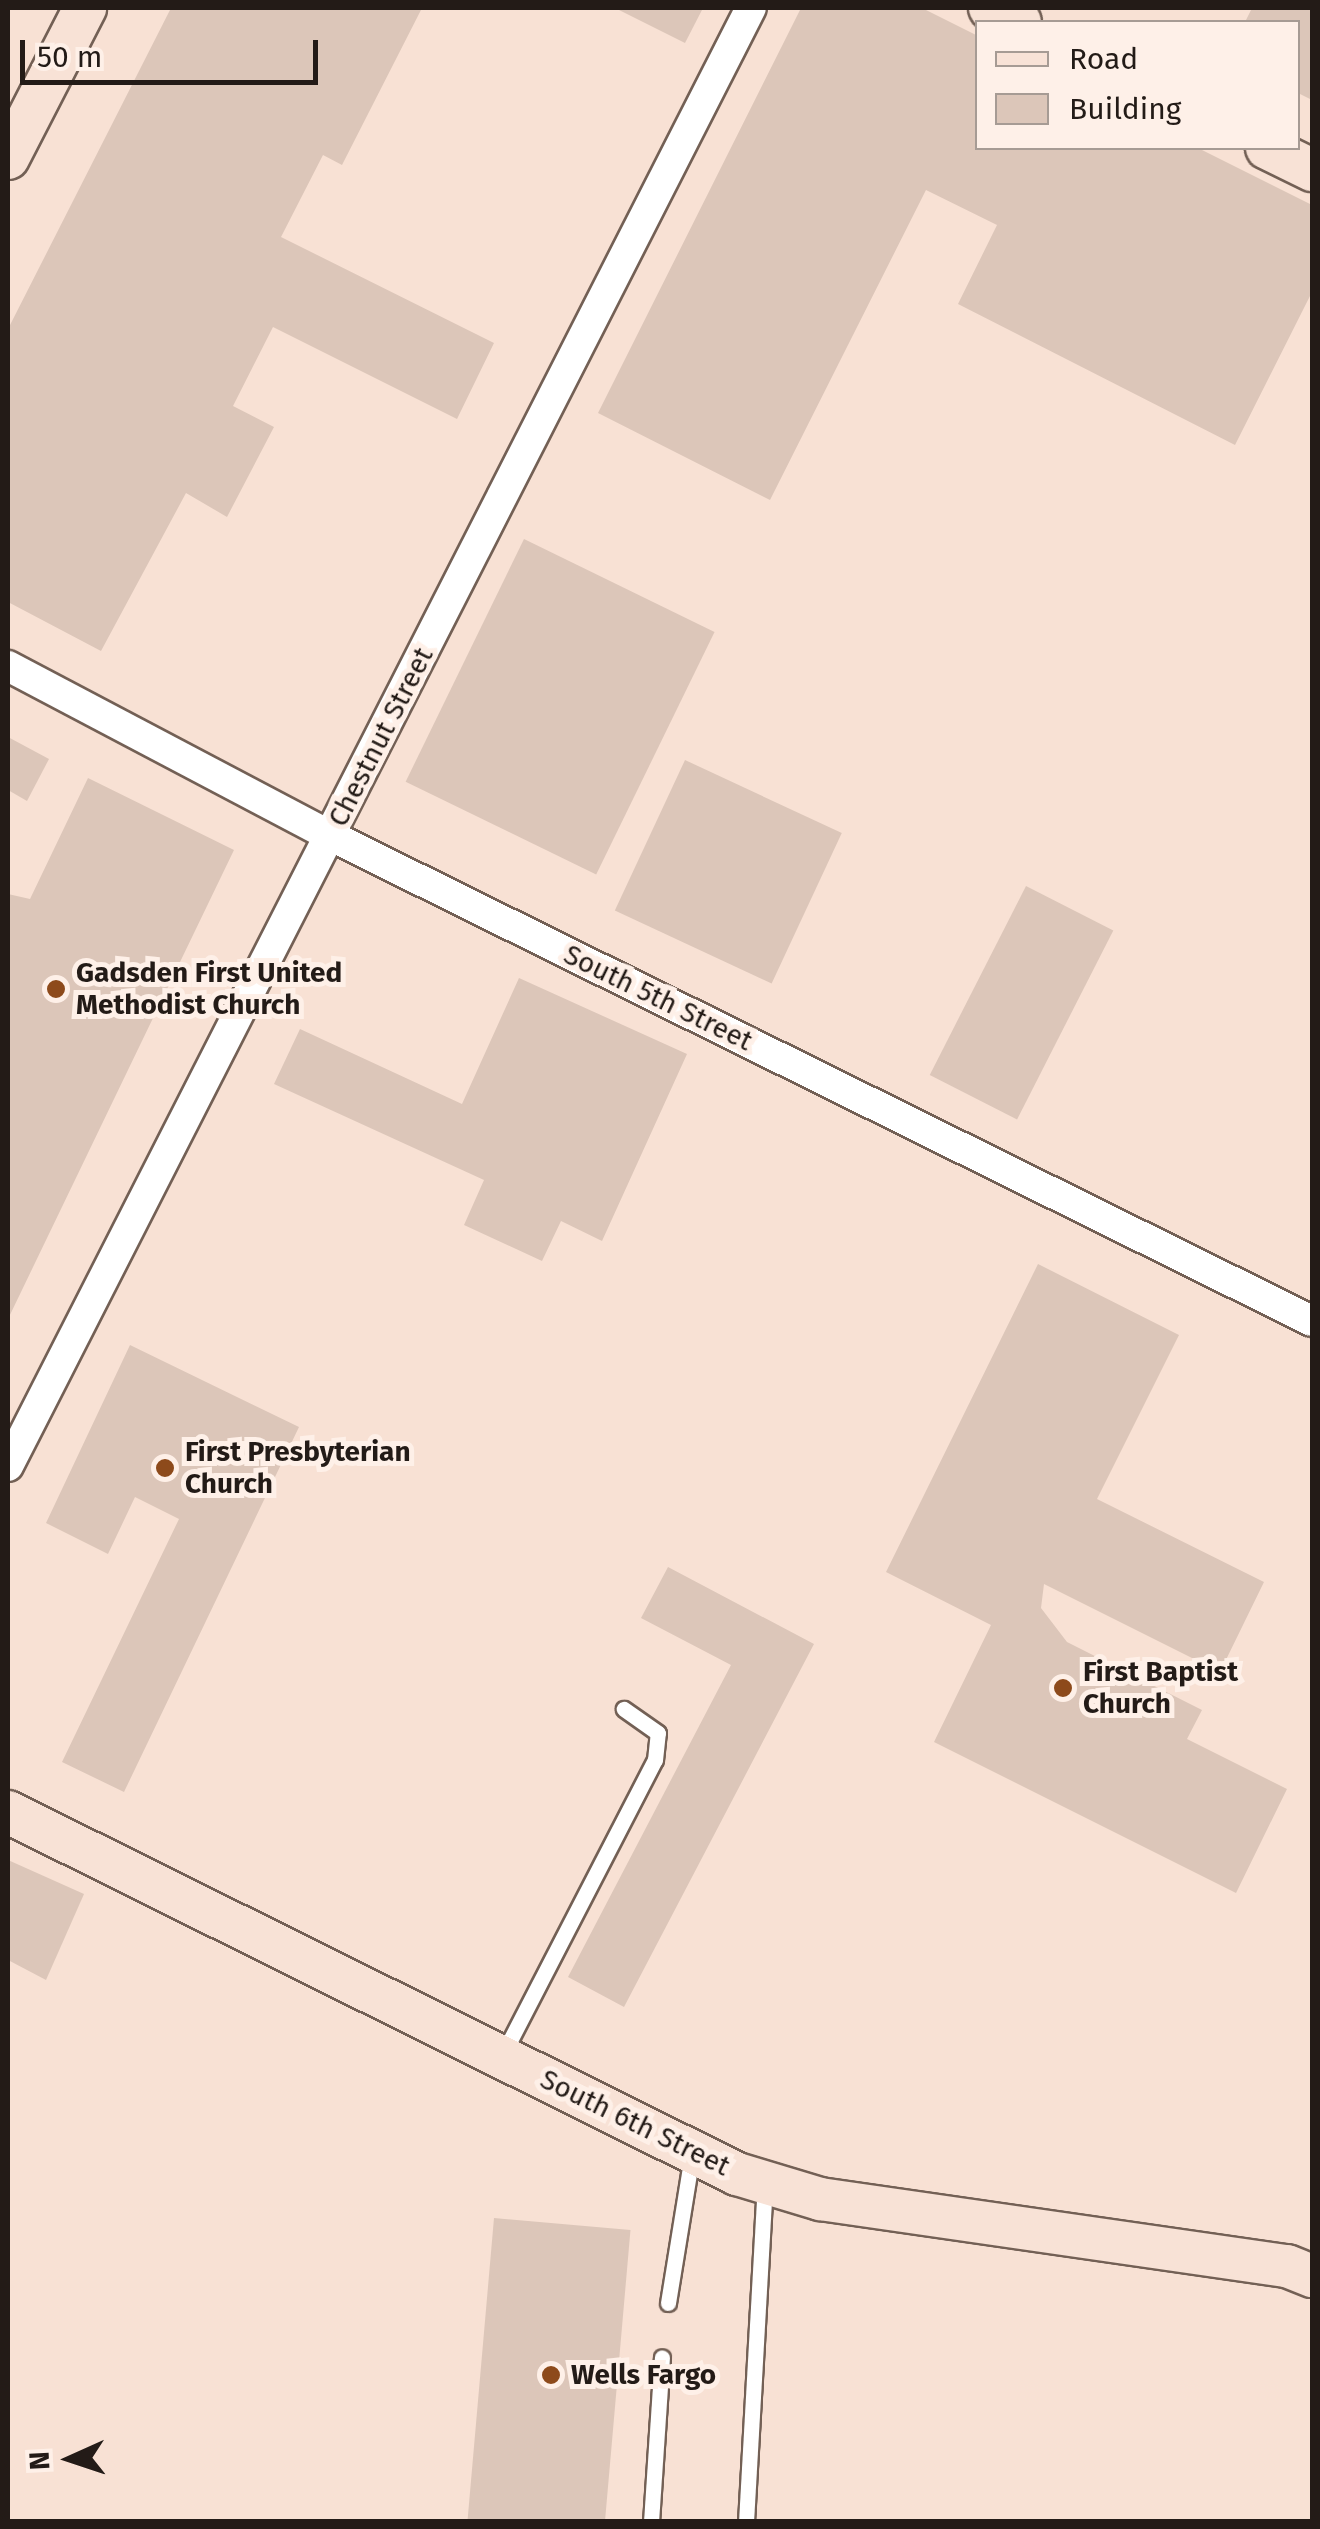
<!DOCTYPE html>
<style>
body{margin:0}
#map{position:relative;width:1320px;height:2529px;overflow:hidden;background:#f8e1d4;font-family:"Fira Sans",sans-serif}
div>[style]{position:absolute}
.building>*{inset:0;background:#dcc6b9;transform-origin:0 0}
.roads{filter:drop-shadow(2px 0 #736055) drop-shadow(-2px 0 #736055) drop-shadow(0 2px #736055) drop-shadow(0 -2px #736055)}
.lane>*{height:15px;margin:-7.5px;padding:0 7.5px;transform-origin:7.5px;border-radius:7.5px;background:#fff}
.street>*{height:30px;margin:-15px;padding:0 15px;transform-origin:15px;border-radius:15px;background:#fff}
.secondary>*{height:42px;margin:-21px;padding:0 21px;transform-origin:21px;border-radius:21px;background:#f8e2d6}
.dots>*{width:28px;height:28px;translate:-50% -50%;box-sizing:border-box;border:5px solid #fef0e8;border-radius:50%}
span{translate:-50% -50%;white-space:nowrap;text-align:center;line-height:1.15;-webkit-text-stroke:10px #fef0e8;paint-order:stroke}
.street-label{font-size:28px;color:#231b17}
.poi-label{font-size:28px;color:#231b17;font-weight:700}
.left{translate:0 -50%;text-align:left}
.frame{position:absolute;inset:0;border:10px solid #231b17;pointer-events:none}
.legend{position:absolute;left:975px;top:20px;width:325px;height:130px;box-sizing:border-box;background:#fef0e8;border:2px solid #a69b94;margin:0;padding:12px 18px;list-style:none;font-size:30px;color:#231b17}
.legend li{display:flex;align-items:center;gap:20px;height:50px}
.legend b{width:50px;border:2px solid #a69b94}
.north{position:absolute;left:20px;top:2409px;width:100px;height:100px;-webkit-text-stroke:8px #fef0e8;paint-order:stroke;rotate:267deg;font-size:28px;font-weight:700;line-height:40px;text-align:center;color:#231b17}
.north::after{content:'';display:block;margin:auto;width:35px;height:45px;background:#231b17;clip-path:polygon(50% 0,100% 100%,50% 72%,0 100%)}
.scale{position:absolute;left:20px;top:40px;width:298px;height:45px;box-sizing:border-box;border:5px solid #231b17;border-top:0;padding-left:12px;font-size:30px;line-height:35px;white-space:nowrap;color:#231b17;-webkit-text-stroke:8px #fef0e8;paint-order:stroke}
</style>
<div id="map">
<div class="building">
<i style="clip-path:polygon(171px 8px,422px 8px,342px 165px,323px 155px,281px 237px,494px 343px,457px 419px,273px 327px,233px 406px,274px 427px,227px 517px,186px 493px,101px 651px,8px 602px,8px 329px)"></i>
<i style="clip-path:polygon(615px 8px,703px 8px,685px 43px)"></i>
<i style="clip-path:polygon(801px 8px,922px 8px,978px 36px,978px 148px,1198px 148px,1312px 205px,1312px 292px,1235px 445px,958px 304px,997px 225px,926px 190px,770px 500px,598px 413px)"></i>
<i style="clip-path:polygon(1252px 8px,1312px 8px,1312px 100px,1298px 93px,1298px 22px,1245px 22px)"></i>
<i style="left:524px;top:539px;width:212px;height:270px;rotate:26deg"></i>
<i style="clip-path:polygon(8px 737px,49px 759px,27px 801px,8px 790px)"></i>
<i style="left:685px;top:760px;width:173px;height:166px;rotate:25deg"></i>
<i style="clip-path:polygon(88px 778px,234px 850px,8px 1319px,8px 894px,30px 899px)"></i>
<i style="left:1026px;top:886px;width:98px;height:212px;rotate:27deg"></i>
<i style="clip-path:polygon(519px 978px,687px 1054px,602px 1241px,561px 1221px,542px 1261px,464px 1225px,484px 1180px,274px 1084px,300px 1029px,462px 1104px)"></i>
<i style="clip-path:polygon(1038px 1264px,1179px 1335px,1097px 1499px,1264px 1582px,1220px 1672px,1044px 1584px,1041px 1608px,1067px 1642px,1202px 1710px,1187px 1739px,1287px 1789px,1236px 1893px,934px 1742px,991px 1625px,886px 1572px)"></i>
<i style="clip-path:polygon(130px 1345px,299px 1427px,124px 1792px,62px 1762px,179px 1519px,135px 1497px,108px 1554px,46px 1523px)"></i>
<i style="clip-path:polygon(668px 1567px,814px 1644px,624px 2007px,568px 1977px,731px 1665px,641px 1618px)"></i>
<i style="clip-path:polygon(8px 1860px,84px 1894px,46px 1980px,8px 1960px)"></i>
<i style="left:494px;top:2218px;width:137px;height:305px;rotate:5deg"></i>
</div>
<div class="roads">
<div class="lane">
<i style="left:503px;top:2054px;width:331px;rotate:-62.7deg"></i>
<i style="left:655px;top:1760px;width:27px;rotate:-84deg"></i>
<i style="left:658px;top:1733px;width:42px;rotate:-144.8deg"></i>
<i style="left:668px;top:2303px;width:151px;rotate:-80.8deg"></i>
<i style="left:651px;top:2522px;width:165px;rotate:-86.2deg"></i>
<i style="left:746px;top:2522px;width:337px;rotate:-86.8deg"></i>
</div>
<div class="street">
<i style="left:8px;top:666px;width:365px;rotate:27.8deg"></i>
<i style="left:331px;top:836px;width:1094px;rotate:26.31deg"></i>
<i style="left:8px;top:1466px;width:1636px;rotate:-63deg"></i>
</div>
<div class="secondary">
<i style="left:990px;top:8px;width:33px;rotate:25deg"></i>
<i style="left:1267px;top:148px;width:50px;rotate:26.1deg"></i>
<i style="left:8px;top:158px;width:169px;rotate:-62.8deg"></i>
<i style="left:8px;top:1812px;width:814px;rotate:26.41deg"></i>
<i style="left:737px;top:2174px;width:87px;rotate:16.8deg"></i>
<i style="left:820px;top:2199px;width:472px;rotate:8.2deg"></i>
<i style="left:1287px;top:2266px;width:27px;rotate:22deg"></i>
</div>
</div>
<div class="dots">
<i style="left:56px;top:989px;background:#8d4a1b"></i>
<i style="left:165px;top:1468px;background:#8d4a1b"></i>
<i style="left:1063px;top:1688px;background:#8d4a1b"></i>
<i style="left:551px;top:2375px;background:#8d4a1b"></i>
</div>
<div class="street-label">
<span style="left:381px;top:737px;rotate:-63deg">Chestnut Street</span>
<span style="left:658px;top:998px;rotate:26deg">South 5th Street</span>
<span style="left:635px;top:2123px;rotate:26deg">South 6th Street</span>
</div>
<div class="poi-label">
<span class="left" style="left:76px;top:989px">Gadsden First United<br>Methodist Church</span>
<span class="left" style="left:185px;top:1468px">First Presbyterian<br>Church</span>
<span class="left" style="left:1083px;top:1688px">First Baptist<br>Church</span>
<span class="left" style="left:571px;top:2375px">Wells Fargo</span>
</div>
<div class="frame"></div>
<ul class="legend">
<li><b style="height:12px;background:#f8e2d6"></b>Road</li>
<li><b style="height:28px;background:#dcc6b9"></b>Building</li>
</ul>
<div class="north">N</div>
<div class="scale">50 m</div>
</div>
